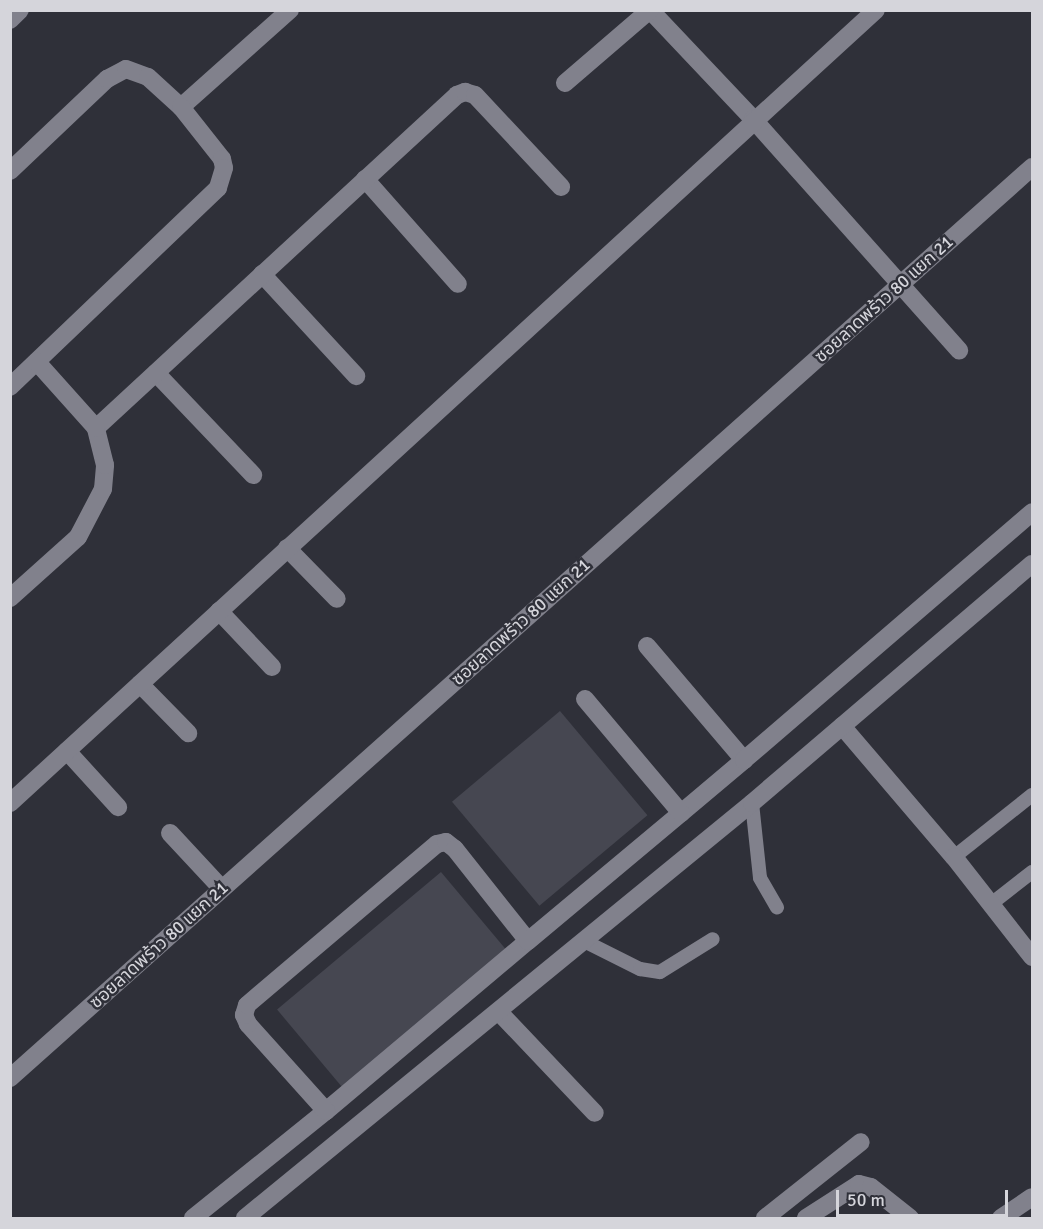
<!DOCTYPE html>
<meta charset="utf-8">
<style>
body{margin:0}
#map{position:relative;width:1043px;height:1229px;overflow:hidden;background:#2f3039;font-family:Signika,"Noto Sans Thai",sans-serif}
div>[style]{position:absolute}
.building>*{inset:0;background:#464751;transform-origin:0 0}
.service>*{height:14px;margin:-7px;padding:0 7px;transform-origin:7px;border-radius:7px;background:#81818c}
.minor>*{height:18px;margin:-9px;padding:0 9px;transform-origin:9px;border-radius:9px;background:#81818c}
span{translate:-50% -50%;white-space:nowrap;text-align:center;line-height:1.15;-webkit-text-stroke:5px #2f3039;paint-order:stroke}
.street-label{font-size:18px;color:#d5d5db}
.frame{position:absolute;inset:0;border:12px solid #d5d5db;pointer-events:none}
.scale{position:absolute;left:836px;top:1190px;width:172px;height:27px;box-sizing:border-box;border:3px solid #d5d5db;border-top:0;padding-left:8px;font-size:18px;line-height:21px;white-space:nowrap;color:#d5d5db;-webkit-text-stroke:4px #2f3039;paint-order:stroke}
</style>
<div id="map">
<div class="building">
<i style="left:560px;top:711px;width:136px;height:141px;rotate:50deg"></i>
<i style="left:441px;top:872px;width:103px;height:214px;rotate:50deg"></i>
</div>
<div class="service">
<i style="left:752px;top:803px;width:75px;rotate:83.9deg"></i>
<i style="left:760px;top:878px;width:34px;rotate:60deg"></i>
<i style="left:954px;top:857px;width:100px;rotate:-38.5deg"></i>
<i style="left:991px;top:904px;width:52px;rotate:-38deg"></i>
<i style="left:584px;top:941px;width:63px;rotate:26.6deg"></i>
<i style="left:640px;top:969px;width:20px;rotate:9deg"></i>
<i style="left:660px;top:972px;width:62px;rotate:-31.9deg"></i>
</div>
<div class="minor">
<i style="left:650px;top:10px;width:150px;rotate:46.6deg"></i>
<i style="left:753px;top:119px;width:310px;rotate:48.3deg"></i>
<i style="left:10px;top:20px;width:14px;rotate:-45deg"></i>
<i style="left:565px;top:83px;width:112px;rotate:-40.7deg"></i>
<i style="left:181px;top:107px;width:146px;rotate:-41.7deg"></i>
<i style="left:10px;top:171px;width:134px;rotate:-43.5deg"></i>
<i style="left:107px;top:79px;width:21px;rotate:-28deg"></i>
<i style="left:126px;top:69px;width:23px;rotate:20deg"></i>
<i style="left:148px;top:77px;width:45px;rotate:42.3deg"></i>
<i style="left:181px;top:107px;width:66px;rotate:51.7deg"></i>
<i style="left:222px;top:159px;width:9px;rotate:77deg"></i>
<i style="left:224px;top:168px;width:21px;rotate:107deg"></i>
<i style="left:218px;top:188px;width:288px;rotate:136.3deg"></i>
<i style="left:365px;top:179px;width:140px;rotate:48.5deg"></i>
<i style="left:262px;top:274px;width:139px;rotate:47.3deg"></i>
<i style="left:156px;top:373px;width:141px;rotate:46.4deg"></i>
<i style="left:96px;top:428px;width:491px;rotate:-42.7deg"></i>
<i style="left:457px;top:95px;width:9px;rotate:-21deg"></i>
<i style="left:465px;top:92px;width:10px;rotate:17deg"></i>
<i style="left:475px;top:95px;width:126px;rotate:46.9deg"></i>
<i style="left:287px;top:548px;width:71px;rotate:45.6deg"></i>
<i style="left:10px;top:598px;width:91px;rotate:-41.9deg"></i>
<i style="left:78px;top:537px;width:54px;rotate:-62.5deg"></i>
<i style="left:103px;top:489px;width:24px;rotate:-85deg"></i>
<i style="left:105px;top:465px;width:38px;rotate:-104deg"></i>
<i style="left:96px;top:428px;width:89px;rotate:-131.8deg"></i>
<i style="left:219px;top:611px;width:77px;rotate:46.6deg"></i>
<i style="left:647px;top:646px;width:150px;rotate:49.6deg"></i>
<i style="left:744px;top:760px;width:82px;rotate:139.9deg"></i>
<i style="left:140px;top:684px;width:69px;rotate:45.6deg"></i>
<i style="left:842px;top:726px;width:172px;rotate:49.5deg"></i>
<i style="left:954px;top:857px;width:127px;rotate:52deg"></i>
<i style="left:67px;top:751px;width:76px;rotate:47.7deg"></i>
<i style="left:744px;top:760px;width:380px;rotate:-40.7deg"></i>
<i style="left:10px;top:803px;width:1174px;rotate:-42.48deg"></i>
<i style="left:170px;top:833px;width:76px;rotate:47.1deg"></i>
<i style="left:499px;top:1012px;width:139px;rotate:46.5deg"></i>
<i style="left:10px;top:1078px;width:1369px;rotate:-41.71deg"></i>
<i style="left:326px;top:1111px;width:264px;rotate:-40.1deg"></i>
<i style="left:193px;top:1218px;width:171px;rotate:-38.8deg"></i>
<i style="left:326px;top:1111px;width:117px;rotate:-131.9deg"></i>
<i style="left:248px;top:1024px;width:10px;rotate:-114deg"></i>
<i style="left:244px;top:1015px;width:10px;rotate:-73deg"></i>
<i style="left:247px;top:1005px;width:249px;rotate:-40.3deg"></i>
<i style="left:437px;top:844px;width:9px;rotate:-13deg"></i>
<i style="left:446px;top:842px;width:11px;rotate:38deg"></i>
<i style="left:455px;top:849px;width:117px;rotate:51.6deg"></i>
<i style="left:528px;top:941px;width:199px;rotate:-39.9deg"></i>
<i style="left:681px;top:813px;width:149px;rotate:-130.1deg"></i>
<i style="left:245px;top:1218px;width:655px;rotate:-39.3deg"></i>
<i style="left:752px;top:803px;width:368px;rotate:-40.5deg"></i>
<i style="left:765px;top:1218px;width:122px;rotate:-38.4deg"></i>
<i style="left:806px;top:1218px;width:63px;rotate:-32.7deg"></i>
<i style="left:859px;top:1184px;width:12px;rotate:14deg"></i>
<i style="left:871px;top:1187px;width:50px;rotate:38.5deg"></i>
<i style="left:1001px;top:1218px;width:37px;rotate:-34deg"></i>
</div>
<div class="street-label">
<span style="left:884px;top:299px;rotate:-42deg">ซอยลาดพร้าว 80 แยก 21</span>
<span style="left:521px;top:622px;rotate:-42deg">ซอยลาดพร้าว 80 แยก 21</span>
<span style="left:159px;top:945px;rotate:-42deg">ซอยลาดพร้าว 80 แยก 21</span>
</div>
<div class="frame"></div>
<div class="scale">50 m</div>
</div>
